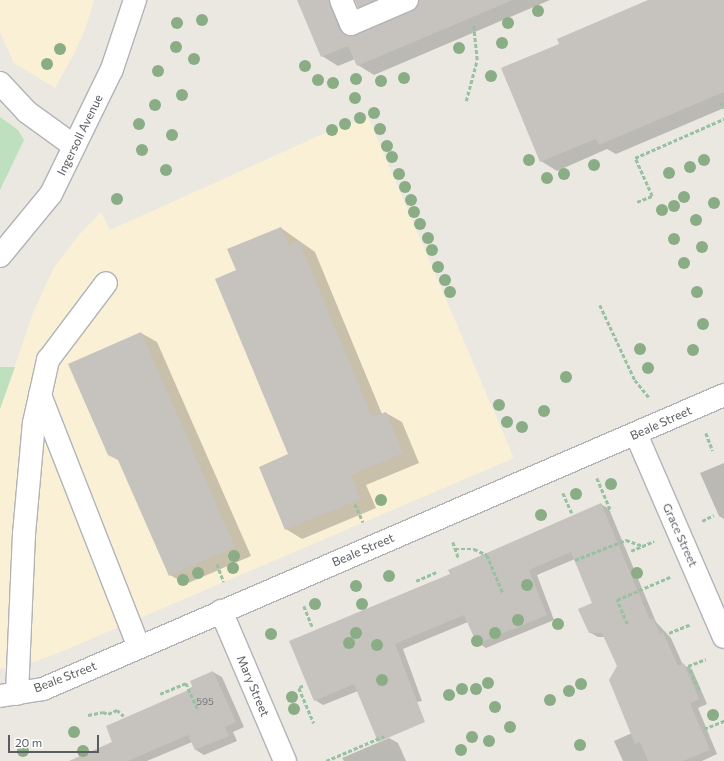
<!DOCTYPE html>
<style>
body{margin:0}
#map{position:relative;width:724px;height:761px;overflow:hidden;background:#eae8e0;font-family:Commissioner,sans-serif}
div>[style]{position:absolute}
.commercial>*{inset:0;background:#faf0d6}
.green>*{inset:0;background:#bfe0be}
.shadow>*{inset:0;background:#0003}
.building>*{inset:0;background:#c6c2be}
.path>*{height:2.5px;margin-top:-1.25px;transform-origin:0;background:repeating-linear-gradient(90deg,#98c1a2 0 4px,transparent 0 6px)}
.roads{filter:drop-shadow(1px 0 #b1b3b7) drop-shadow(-1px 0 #b1b3b7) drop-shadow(0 1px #b1b3b7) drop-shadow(0 -1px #b1b3b7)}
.minor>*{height:22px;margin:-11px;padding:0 11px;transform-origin:11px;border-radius:11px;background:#fff}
.trees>*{width:12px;height:12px;margin:-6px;border-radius:50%;background:#8aad86}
span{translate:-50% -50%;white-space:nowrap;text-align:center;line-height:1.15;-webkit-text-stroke:3px #fff;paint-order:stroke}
.number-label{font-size:10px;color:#747678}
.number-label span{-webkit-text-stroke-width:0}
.street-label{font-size:12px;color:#595c60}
.scale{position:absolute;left:8px;top:735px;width:91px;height:18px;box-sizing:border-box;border:2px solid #595c60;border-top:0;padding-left:5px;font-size:12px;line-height:14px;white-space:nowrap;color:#595c60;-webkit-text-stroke:3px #fff;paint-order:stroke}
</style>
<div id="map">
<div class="commercial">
<i style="clip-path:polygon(0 0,94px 0,86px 27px,73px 56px,55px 88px,14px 63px,0 32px)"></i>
<i style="clip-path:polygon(368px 117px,514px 458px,58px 653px,31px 663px,0 669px,0 409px,33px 313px,53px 269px,77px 237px,101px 212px,110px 230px,323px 134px)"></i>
</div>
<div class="green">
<i style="clip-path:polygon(0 117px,18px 130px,24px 140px,0 190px)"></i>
<i style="clip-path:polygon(0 367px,15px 367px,0 409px)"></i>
</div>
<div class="shadow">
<i style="clip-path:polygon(298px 0,350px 0,344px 8px,354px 36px,413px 12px,420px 0,550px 0,374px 75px,358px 65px,355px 59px,338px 66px,322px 56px)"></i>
<i style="clip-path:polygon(355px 0,412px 0,375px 16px,358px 7px)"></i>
<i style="clip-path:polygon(651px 0,724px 0,724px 108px,616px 154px,607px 149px,557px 171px,541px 161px,560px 44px)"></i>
<i style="clip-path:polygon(281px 228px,315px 252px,382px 414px,386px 413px,402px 422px,419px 463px,366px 485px,376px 508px,302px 539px,286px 529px,289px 455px,237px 271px)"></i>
<i style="clip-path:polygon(141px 333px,157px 342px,251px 556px,186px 584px,170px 575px)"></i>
<i style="clip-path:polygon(724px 463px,724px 519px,719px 516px,700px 473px)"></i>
<i style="clip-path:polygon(601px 504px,609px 509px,656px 622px,671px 638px,683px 665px,692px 669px,707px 704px,698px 708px,717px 754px,702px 761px,623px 761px,614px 741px,632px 733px,618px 666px,605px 637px,598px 637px,589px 632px,594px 604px,575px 559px,537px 575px,554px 620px,486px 648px,478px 643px,468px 622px,403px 649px,422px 701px,373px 711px,358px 691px,323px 705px,315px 700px,451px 574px)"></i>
<i style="clip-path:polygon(213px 672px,222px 677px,244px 727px,233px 732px,237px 741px,204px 755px,196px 750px,192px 742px,147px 761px,72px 761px,114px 742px)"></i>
<i style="clip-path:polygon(389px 738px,398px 743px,406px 761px,344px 761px,342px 758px)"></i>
</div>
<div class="building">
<i style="clip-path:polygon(297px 0,329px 0,339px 29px,350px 36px,412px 11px,417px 7px,419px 0,513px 0,357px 66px,348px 46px,321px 57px)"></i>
<i style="clip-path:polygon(355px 0,375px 0,358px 8px)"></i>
<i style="clip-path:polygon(648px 0,724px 0,724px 92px,599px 145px,596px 139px,540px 162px,501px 68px,559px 44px,557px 39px)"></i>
<i style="clip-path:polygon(281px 227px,289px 246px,299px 241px,372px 417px,386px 412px,403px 453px,351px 475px,360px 499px,285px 530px,259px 467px,288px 454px,215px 279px,236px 270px,227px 249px)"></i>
<i style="clip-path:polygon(141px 332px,235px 547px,169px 576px,118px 460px,108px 455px,68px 364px)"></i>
<i style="clip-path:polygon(601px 503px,650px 620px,653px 619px,660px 634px,663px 632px,678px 666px,684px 663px,699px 699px,690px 703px,710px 750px,683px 761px,648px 761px,640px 742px,635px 744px,609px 680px,617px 666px,602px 633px,589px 633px,578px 609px,592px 603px,571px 552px,529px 570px,547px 615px,477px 644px,464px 615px,395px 644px,425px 722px,378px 742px,354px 684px,314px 701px,289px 641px,450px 574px,448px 570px)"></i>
<i style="clip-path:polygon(213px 671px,236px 722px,225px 727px,229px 736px,195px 750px,188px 735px,128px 761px,69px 761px,112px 742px,106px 726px,193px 688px,190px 681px)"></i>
</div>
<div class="path">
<i style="left:466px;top:101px;width:42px;rotate:-75deg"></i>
<i style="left:477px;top:60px;width:36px;rotate:-96deg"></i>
<i style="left:721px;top:102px;width:7px;rotate:63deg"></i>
<i style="left:637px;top:202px;width:16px;rotate:-22deg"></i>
<i style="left:652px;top:196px;width:42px;rotate:-114.1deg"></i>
<i style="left:635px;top:158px;width:97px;rotate:-23.7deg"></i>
<i style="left:600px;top:305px;width:83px;rotate:65deg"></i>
<i style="left:635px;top:380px;width:22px;rotate:51deg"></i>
<i style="left:706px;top:433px;width:19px;rotate:69deg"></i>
<i style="left:597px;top:478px;width:36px;rotate:67deg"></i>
<i style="left:563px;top:493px;width:22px;rotate:66deg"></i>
<i style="left:355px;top:504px;width:20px;rotate:66deg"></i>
<i style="left:702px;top:521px;width:13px;rotate:-27deg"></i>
<i style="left:453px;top:542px;width:18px;rotate:71deg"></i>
<i style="left:455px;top:549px;width:19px"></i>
<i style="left:474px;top:549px;width:14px;rotate:25deg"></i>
<i style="left:487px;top:555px;width:41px;rotate:67.2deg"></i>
<i style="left:631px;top:551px;width:25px;rotate:-23deg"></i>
<i style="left:575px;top:560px;width:55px;rotate:-21.4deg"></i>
<i style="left:626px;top:540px;width:18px;rotate:19deg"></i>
<i style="left:217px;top:564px;width:19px;rotate:69deg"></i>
<i style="left:416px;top:581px;width:22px;rotate:-24deg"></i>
<i style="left:304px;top:606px;width:22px;rotate:68deg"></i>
<i style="left:627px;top:624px;width:26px;rotate:-113deg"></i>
<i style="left:617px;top:600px;width:58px;rotate:-23.5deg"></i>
<i style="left:669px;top:633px;width:22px;rotate:-22deg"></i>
<i style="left:303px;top:686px;width:4px;rotate:153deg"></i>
<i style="left:299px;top:688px;width:38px;rotate:67deg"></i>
<i style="left:699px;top:690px;width:26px;rotate:-115deg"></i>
<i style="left:688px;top:666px;width:19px;rotate:-21deg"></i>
<i style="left:160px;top:694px;width:28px;rotate:-23deg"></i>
<i style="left:186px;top:683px;width:30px;rotate:66deg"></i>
<i style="left:88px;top:715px;width:15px;rotate:-11deg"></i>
<i style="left:103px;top:712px;width:5px;rotate:22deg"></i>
<i style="left:108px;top:714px;width:10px;rotate:-24deg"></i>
<i style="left:117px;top:710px;width:9px;rotate:41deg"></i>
<i style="left:704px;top:729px;width:22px;rotate:-22deg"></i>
<i style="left:326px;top:761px;width:63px;rotate:-23.3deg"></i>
</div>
<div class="roads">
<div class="minor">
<i style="left:341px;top:0;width:26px;rotate:67deg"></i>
<i style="left:351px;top:24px;width:61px;rotate:-23.2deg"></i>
<i style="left:0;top:83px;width:40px;rotate:47deg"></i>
<i style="left:27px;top:112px;width:58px;rotate:35.9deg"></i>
<i style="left:0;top:256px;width:80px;rotate:-50.6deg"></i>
<i style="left:51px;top:194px;width:139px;rotate:-64deg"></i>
<i style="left:112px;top:69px;width:73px;rotate:-71.6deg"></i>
<i style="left:40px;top:395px;width:271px;rotate:68.6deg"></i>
<i style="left:636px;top:434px;width:221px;rotate:66.6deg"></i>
<i style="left:221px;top:611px;width:163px;rotate:66.9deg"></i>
<i style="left:17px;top:694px;width:160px;rotate:-87.5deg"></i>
<i style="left:24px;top:534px;width:111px;rotate:-84.9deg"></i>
<i style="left:34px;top:423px;width:65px;rotate:-77.5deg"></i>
<i style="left:48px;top:360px;width:96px;rotate:-53deg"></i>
<i style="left:0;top:696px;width:44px;rotate:-9.2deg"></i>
<i style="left:43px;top:689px;width:742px;rotate:-23.35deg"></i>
</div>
</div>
<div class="trees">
<i style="left:538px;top:11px"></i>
<i style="left:202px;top:20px"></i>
<i style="left:177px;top:23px"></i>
<i style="left:508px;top:23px"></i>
<i style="left:502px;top:43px"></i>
<i style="left:176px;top:47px"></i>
<i style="left:459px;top:48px"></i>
<i style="left:60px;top:49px"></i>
<i style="left:194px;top:59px"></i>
<i style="left:47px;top:64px"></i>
<i style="left:305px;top:66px"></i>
<i style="left:158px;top:71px"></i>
<i style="left:491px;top:76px"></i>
<i style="left:404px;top:78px"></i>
<i style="left:356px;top:79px"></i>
<i style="left:318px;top:80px"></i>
<i style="left:381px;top:81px"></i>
<i style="left:333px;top:83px"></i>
<i style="left:182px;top:95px"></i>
<i style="left:355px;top:98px"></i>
<i style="left:155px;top:105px"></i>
<i style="left:374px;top:113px"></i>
<i style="left:360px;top:118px"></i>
<i style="left:139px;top:124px"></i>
<i style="left:345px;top:124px"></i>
<i style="left:380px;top:129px"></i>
<i style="left:332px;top:130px"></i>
<i style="left:172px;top:135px"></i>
<i style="left:387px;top:146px"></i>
<i style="left:142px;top:150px"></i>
<i style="left:392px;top:157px"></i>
<i style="left:529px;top:160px"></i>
<i style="left:704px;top:160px"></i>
<i style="left:594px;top:165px"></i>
<i style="left:690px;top:167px"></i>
<i style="left:166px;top:170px"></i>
<i style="left:669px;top:173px"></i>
<i style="left:399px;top:174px"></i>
<i style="left:564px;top:174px"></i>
<i style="left:547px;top:178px"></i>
<i style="left:405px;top:187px"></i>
<i style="left:684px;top:197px"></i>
<i style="left:117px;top:199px"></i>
<i style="left:411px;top:200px"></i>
<i style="left:714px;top:203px"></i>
<i style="left:674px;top:206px"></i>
<i style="left:662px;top:210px"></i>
<i style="left:414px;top:212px"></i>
<i style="left:696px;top:220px"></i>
<i style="left:420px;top:224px"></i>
<i style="left:428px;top:238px"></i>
<i style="left:674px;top:239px"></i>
<i style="left:702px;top:247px"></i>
<i style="left:432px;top:250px"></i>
<i style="left:684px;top:263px"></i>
<i style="left:438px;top:267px"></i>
<i style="left:445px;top:280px"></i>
<i style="left:450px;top:292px"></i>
<i style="left:697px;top:292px"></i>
<i style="left:703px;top:324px"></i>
<i style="left:640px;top:349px"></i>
<i style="left:693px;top:350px"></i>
<i style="left:648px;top:368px"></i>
<i style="left:566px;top:377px"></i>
<i style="left:499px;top:405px"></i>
<i style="left:544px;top:411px"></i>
<i style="left:507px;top:422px"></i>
<i style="left:522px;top:427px"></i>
<i style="left:611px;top:484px"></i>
<i style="left:576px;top:494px"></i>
<i style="left:381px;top:500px"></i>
<i style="left:541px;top:515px"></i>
<i style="left:234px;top:556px"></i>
<i style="left:233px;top:568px"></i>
<i style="left:198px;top:573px"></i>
<i style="left:637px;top:573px"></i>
<i style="left:389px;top:576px"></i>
<i style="left:183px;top:580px"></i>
<i style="left:527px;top:585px"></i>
<i style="left:356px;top:586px"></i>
<i style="left:315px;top:604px"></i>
<i style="left:362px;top:604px"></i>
<i style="left:518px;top:620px"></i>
<i style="left:558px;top:624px"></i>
<i style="left:356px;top:633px"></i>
<i style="left:495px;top:633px"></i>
<i style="left:271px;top:634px"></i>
<i style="left:477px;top:641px"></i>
<i style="left:349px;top:643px"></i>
<i style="left:377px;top:645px"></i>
<i style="left:382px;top:680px"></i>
<i style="left:488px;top:683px"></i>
<i style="left:581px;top:684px"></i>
<i style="left:462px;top:689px"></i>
<i style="left:476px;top:689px"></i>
<i style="left:569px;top:691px"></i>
<i style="left:449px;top:695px"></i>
<i style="left:292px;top:697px"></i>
<i style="left:550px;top:700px"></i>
<i style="left:495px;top:707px"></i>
<i style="left:294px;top:709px"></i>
<i style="left:713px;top:715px"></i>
<i style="left:510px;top:727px"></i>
<i style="left:74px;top:732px"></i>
<i style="left:472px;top:737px"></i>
<i style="left:489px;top:741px"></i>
<i style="left:580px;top:745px"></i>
<i style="left:461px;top:750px"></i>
<i style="left:23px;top:751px"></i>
<i style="left:83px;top:751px"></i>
</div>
<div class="number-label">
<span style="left:205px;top:702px">595</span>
</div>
<div class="street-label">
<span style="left:80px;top:135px;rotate:-64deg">Ingersoll Avenue</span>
<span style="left:661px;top:423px;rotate:-24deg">Beale Street</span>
<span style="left:680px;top:535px;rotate:66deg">Grace Street</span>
<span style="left:363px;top:550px;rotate:-23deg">Beale Street</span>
<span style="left:65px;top:677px;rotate:-21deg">Beale Street</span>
<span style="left:253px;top:686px;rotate:67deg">Mary Street</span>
</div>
<div class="scale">20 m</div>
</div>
